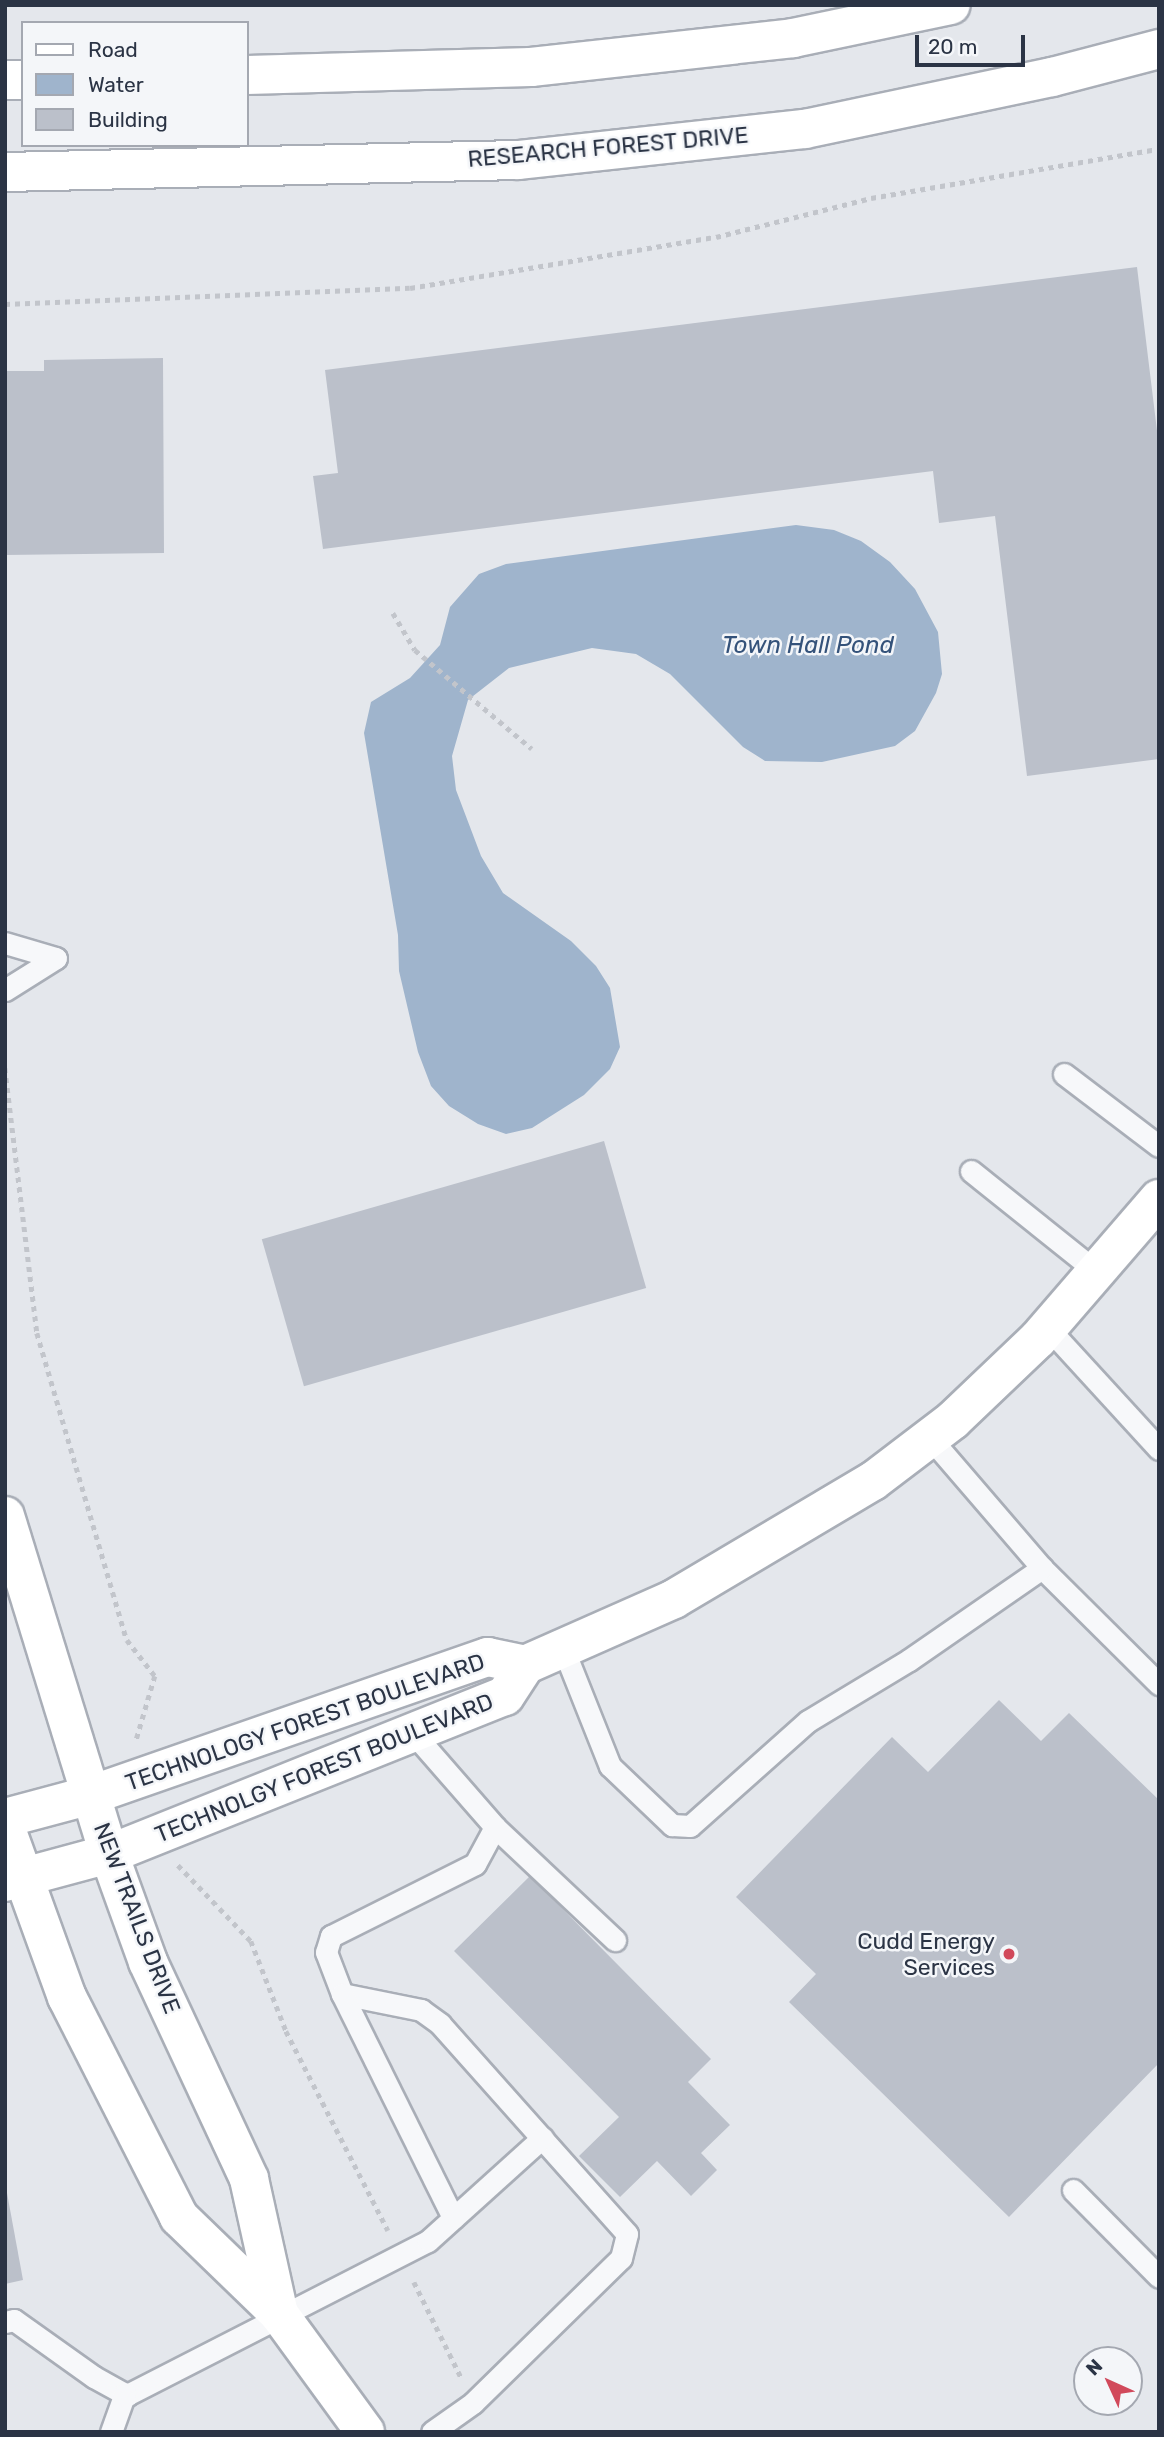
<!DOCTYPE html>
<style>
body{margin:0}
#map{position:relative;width:1164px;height:2437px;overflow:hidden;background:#e4e7ec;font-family:Rubik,sans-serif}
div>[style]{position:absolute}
.water>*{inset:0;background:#9fb4cc}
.building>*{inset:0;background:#bbc0ca;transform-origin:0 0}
.path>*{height:4.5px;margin-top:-2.25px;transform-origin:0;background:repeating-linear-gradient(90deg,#c2c5cb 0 5px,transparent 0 10px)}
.roads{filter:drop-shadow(2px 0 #a9aeb7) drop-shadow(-2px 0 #a9aeb7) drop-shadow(0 2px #a9aeb7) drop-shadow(0 -2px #a9aeb7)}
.lane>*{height:21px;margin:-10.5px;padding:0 10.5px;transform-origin:10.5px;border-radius:10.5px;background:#f7f8fa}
.secondary>*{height:38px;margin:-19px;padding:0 19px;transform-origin:19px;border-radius:19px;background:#fff}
.dots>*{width:19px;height:19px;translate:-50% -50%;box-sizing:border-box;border:4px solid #f4f6f9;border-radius:50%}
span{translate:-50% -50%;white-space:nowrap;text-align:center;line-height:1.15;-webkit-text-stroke:5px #f4f6f9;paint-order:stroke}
.street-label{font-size:23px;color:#2b3445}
.poi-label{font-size:23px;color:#2b3445}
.right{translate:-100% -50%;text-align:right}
.water-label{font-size:24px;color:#34527a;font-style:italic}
.frame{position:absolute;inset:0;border:7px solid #2b3445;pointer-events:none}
.legend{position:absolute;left:21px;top:21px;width:228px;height:126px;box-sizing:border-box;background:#f4f6f9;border:2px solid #a4a8b1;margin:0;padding:9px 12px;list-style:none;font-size:21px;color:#2b3445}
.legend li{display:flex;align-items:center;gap:14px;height:35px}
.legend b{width:35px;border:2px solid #a4a8b1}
.north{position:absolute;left:1073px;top:2346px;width:70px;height:70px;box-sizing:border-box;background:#f4f6f9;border:2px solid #a4a8b1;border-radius:50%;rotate:315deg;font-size:19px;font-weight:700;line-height:28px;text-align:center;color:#2b3445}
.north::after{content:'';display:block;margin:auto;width:24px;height:32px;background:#d1495b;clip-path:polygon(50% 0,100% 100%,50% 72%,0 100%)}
.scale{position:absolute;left:915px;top:35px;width:110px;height:32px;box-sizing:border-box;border:4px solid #2b3445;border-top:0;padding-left:9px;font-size:21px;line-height:24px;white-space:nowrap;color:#2b3445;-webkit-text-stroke:5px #f4f6f9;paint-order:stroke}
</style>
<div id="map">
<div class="water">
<i style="clip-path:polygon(796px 525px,834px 530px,861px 541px,890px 562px,915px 589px,938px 632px,942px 674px,936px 693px,915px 731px,895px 746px,822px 762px,765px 761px,743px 747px,670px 674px,636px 654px,592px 648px,509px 668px,468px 700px,452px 756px,456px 790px,481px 856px,503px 893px,571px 941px,596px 966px,610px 988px,620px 1047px,610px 1069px,584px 1095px,532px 1128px,506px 1134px,478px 1124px,449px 1106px,431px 1086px,418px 1052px,399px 971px,398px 935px,364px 733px,371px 702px,410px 678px,440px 645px,450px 607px,479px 574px,506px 564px)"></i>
</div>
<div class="building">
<i style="clip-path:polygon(1137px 267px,1159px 447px,1159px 759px,1027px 776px,995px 516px,939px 523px,933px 471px,323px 549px,313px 476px,338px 473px,325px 370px)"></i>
<i style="clip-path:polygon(163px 358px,164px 553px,5px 555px,5px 371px,44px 371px,44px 360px)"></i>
<i style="left:604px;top:1141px;width:153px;height:356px;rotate:74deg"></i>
<i style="clip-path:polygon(999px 1700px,1041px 1741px,1069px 1713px,1159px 1800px,1159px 2063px,1009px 2217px,789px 2002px,816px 1974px,736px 1897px,892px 1737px,928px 1772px)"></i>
<i style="clip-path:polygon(530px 1876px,711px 2059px,688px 2082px,730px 2125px,701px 2153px,717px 2170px,691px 2196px,657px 2161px,620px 2197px,579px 2156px,619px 2117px,454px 1951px)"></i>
<i style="clip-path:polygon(7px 2193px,23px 2280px,5px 2284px,5px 2194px)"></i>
</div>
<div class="path">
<i style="left:5px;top:304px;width:405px;rotate:-2.3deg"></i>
<i style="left:410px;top:288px;width:310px;rotate:-9.5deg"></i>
<i style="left:716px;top:237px;width:160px;rotate:-14.1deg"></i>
<i style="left:871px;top:198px;width:292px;rotate:-9.7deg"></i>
<i style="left:393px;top:613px;width:43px;rotate:59.3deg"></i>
<i style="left:415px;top:650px;width:153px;rotate:40.2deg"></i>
<i style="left:5px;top:1068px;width:267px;rotate:83.1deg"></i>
<i style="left:37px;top:1333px;width:320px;rotate:73.7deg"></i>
<i style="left:127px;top:1640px;width:46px;rotate:52.1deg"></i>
<i style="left:155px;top:1676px;width:68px;rotate:106.3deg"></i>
<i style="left:178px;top:1865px;width:105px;rotate:46.2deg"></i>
<i style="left:251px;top:1941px;width:97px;rotate:68.7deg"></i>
<i style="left:286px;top:2031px;width:224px;rotate:62.9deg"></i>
<i style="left:414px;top:2282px;width:106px;rotate:63.7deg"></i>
</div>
<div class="roads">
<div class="lane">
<i style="left:5px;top:943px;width:53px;rotate:16.4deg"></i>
<i style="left:5px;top:990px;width:60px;rotate:-32.1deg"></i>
<i style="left:1064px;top:1074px;width:119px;rotate:37.2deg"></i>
<i style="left:971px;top:1171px;width:161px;rotate:38.7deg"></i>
<i style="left:1048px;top:1328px;width:164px;rotate:47.5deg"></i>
<i style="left:1042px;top:1568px;width:165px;rotate:44.8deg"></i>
<i style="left:563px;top:1648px;width:127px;rotate:68.3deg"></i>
<i style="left:610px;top:1766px;width:86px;rotate:43.6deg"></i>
<i style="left:672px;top:1825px;width:18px;rotate:3deg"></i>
<i style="left:690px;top:1826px;width:158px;rotate:-41.7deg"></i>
<i style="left:808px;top:1721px;width:118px;rotate:-31.1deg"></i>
<i style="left:909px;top:1660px;width:162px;rotate:-34.7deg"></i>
<i style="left:1042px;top:1568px;width:172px;rotate:-130.7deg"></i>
<i style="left:413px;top:1733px;width:125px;rotate:48.9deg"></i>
<i style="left:495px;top:1827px;width:42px;rotate:118.4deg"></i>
<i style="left:475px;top:1864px;width:161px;rotate:153.4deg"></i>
<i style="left:331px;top:1936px;width:17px;rotate:107deg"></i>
<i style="left:326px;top:1952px;width:45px;rotate:69.1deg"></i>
<i style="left:342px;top:1994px;width:81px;rotate:11.4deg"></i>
<i style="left:421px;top:2010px;width:24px;rotate:36deg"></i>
<i style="left:440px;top:2024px;width:281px;rotate:48.3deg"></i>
<i style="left:627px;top:2234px;width:25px;rotate:104deg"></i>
<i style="left:621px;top:2258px;width:207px;rotate:135.6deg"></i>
<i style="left:473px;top:2403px;width:50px;rotate:144.7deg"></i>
<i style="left:495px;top:1827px;width:165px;rotate:43.3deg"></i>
<i style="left:342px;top:1994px;width:250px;rotate:63.6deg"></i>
<i style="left:1073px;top:2190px;width:122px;rotate:45.3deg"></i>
<i style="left:5px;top:2322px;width:9px;rotate:-13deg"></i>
<i style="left:14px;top:2320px;width:98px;rotate:35.5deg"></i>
<i style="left:94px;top:2377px;width:38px;rotate:29deg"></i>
<i style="left:127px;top:2395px;width:338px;rotate:-27.1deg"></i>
<i style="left:428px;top:2241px;width:154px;rotate:-42.1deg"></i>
<i style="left:111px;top:2432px;width:41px;rotate:-70.3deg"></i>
</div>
<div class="secondary">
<i style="left:247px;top:75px;width:284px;rotate:-1.6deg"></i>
<i style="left:531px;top:67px;width:264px;rotate:-6.3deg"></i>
<i style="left:793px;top:38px;width:161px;rotate:-11.8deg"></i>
<i style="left:5px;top:80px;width:18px"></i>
<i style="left:5px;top:172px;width:513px;rotate:-1.34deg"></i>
<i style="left:518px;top:160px;width:289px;rotate:-6.2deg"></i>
<i style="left:805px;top:129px;width:252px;rotate:-11.9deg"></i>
<i style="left:1052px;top:77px;width:111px;rotate:-14.7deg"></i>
<i style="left:5px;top:1516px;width:354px;rotate:72.9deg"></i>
<i style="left:109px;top:1854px;width:115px;rotate:70.1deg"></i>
<i style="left:148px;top:1962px;width:239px;rotate:65deg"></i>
<i style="left:249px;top:2179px;width:138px;rotate:77.5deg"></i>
<i style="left:5px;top:1818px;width:89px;rotate:-15deg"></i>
<i style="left:91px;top:1795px;width:420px;rotate:-19.2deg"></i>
<i style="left:488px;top:1657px;width:38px;rotate:12deg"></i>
<i style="left:525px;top:1665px;width:163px;rotate:-23.9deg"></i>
<i style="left:674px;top:1599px;width:231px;rotate:-30.7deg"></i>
<i style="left:873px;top:1481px;width:101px;rotate:-37.3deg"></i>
<i style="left:953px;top:1420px;width:117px;rotate:-43.6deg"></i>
<i style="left:1038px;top:1339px;width:185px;rotate:-49.2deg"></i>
<i style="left:5px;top:1826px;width:182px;rotate:70.1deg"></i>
<i style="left:67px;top:1997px;width:247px;rotate:63deg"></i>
<i style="left:179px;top:2217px;width:139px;rotate:44.1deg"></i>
<i style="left:279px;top:2314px;width:146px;rotate:53.9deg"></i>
<i style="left:5px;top:1882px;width:108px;rotate:-15.1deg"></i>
<i style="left:109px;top:1854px;width:426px;rotate:-21.8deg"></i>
<i style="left:505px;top:1696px;width:37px;rotate:-57deg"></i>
</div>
</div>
<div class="dots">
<i style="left:1009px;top:1954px;background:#d1495b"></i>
</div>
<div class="street-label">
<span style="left:608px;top:147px;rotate:-5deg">RESEARCH FOREST DRIVE</span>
<span style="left:305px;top:1722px;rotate:-19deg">TECHNOLOGY FOREST BOULEVARD</span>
<span style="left:324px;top:1768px;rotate:-22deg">TECHNOLGY FOREST BOULEVARD</span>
<span style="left:137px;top:1918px;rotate:69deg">NEW TRAILS DRIVE</span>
</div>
<div class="poi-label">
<span class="right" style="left:995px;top:1954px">Cudd Energy<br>Services</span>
</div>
<div class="water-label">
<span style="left:808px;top:646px">Town Hall Pond</span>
</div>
<div class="frame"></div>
<ul class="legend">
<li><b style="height:9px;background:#fff"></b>Road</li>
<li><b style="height:19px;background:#9fb4cc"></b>Water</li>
<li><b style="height:19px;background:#bbc0ca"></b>Building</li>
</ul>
<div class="north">N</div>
<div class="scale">20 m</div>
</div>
